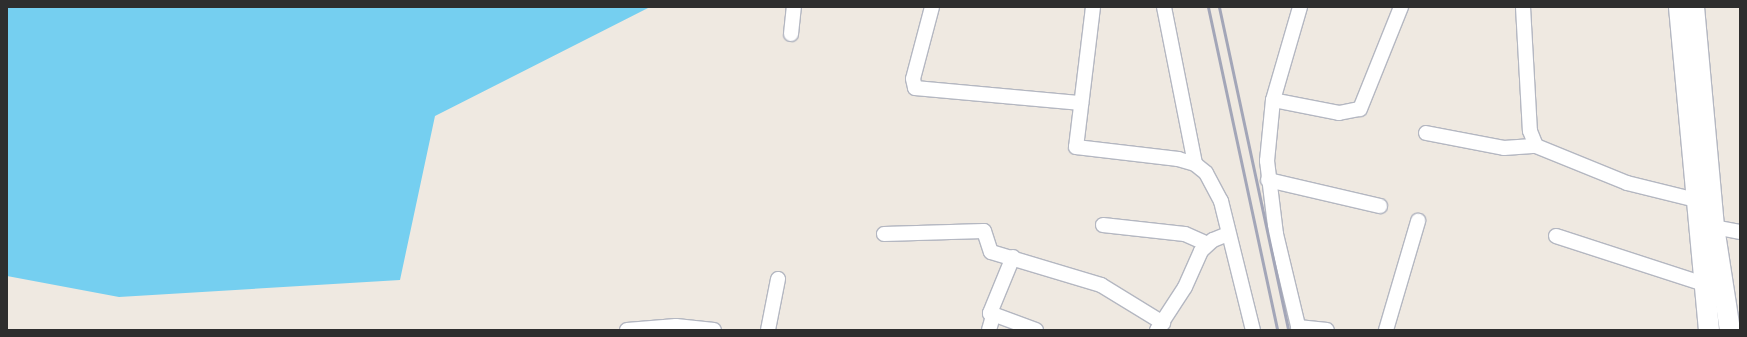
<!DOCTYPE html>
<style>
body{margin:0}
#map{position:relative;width:1747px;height:337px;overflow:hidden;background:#efe9e1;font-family:"Source Sans 3",sans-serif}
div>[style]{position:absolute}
.water>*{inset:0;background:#75cff0}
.roads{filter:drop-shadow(1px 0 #b4b7c1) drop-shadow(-1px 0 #b4b7c1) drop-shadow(0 1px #b4b7c1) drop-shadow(0 -1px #b4b7c1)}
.minor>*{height:14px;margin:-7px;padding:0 7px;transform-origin:7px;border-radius:7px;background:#fff}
.secondary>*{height:20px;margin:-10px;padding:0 10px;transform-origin:10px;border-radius:10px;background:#fff}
.rail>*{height:3px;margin:-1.5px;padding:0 1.5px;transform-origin:1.5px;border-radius:1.5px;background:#a3a6b8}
span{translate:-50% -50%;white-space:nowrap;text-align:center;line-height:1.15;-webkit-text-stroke:4px #fff;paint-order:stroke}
.frame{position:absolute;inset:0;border:8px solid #2e2e2e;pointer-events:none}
</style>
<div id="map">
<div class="water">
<i style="clip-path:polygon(7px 7px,650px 7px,435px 116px,400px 280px,119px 297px,7px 276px)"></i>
</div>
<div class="roads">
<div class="minor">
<i style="left:932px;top:7px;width:74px;rotate:104.8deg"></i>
<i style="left:913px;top:79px;width:9px;rotate:77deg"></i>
<i style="left:915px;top:88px;width:167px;rotate:5.2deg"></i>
<i style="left:1093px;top:7px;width:141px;rotate:96.9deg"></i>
<i style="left:1076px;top:147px;width:103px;rotate:6.7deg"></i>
<i style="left:1178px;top:159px;width:18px;rotate:16deg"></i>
<i style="left:1195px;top:164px;width:14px;rotate:39deg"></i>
<i style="left:1206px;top:173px;width:32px;rotate:62deg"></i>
<i style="left:1221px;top:201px;width:133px;rotate:76.1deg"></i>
<i style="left:1164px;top:7px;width:160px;rotate:78.8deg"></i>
<i style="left:1523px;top:7px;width:124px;rotate:86.8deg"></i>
<i style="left:1530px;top:131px;width:16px;rotate:68deg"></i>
<i style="left:1536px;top:146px;width:98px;rotate:22.1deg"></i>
<i style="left:1627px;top:183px;width:71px;rotate:13.8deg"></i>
<i style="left:791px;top:34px;width:27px;rotate:-84deg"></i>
<i style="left:1273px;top:100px;width:67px;rotate:11.1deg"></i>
<i style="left:1339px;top:113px;width:21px;rotate:-11deg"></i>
<i style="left:1360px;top:109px;width:110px;rotate:-68.1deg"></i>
<i style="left:1426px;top:133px;width:79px;rotate:10.9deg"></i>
<i style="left:1504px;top:148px;width:32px;rotate:-4deg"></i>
<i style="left:1268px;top:180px;width:115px;rotate:13.1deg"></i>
<i style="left:1103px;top:225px;width:82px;rotate:6.3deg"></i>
<i style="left:1185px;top:234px;width:24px;rotate:24deg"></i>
<i style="left:1714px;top:227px;width:26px;rotate:11deg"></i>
<i style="left:884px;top:234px;width:100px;rotate:-1.7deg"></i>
<i style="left:984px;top:231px;width:22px;rotate:72deg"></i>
<i style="left:991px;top:252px;width:115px;rotate:16.7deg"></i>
<i style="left:1101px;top:285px;width:73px;rotate:31.5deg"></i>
<i style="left:1556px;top:236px;width:156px;rotate:18deg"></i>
<i style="left:1013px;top:257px;width:61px;rotate:112.3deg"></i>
<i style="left:990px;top:313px;width:49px;rotate:20.3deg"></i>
<i style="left:1298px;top:327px;width:29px;rotate:6deg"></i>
<i style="left:627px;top:330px;width:49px;rotate:-4.7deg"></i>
<i style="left:676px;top:326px;width:38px;rotate:6deg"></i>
<i style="left:768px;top:330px;width:52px;rotate:-78.9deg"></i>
<i style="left:989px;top:330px;width:15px;rotate:-74deg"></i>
<i style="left:1157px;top:330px;width:51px;rotate:-56.9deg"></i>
<i style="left:1185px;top:287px;width:39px;rotate:-66deg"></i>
<i style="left:1201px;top:251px;width:16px;rotate:-43deg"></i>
<i style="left:1213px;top:240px;width:16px;rotate:-22deg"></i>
<i style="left:1299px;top:330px;width:99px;rotate:-103.5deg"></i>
<i style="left:1276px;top:234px;width:74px;rotate:-97deg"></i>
<i style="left:1267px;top:161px;width:61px;rotate:-84.4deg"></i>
<i style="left:1273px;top:100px;width:97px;rotate:-73.8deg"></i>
<i style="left:1386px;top:330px;width:114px;rotate:-73.6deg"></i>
</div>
<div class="secondary">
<i style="left:1679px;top:7px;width:324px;rotate:84.7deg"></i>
<i style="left:1694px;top:7px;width:221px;rotate:84.8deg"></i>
<i style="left:1714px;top:227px;width:104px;rotate:81.2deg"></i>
</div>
</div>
<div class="rail">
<i style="left:1208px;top:7px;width:330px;rotate:77.9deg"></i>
<i style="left:1219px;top:7px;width:330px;rotate:77.9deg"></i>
</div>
<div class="frame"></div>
</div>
